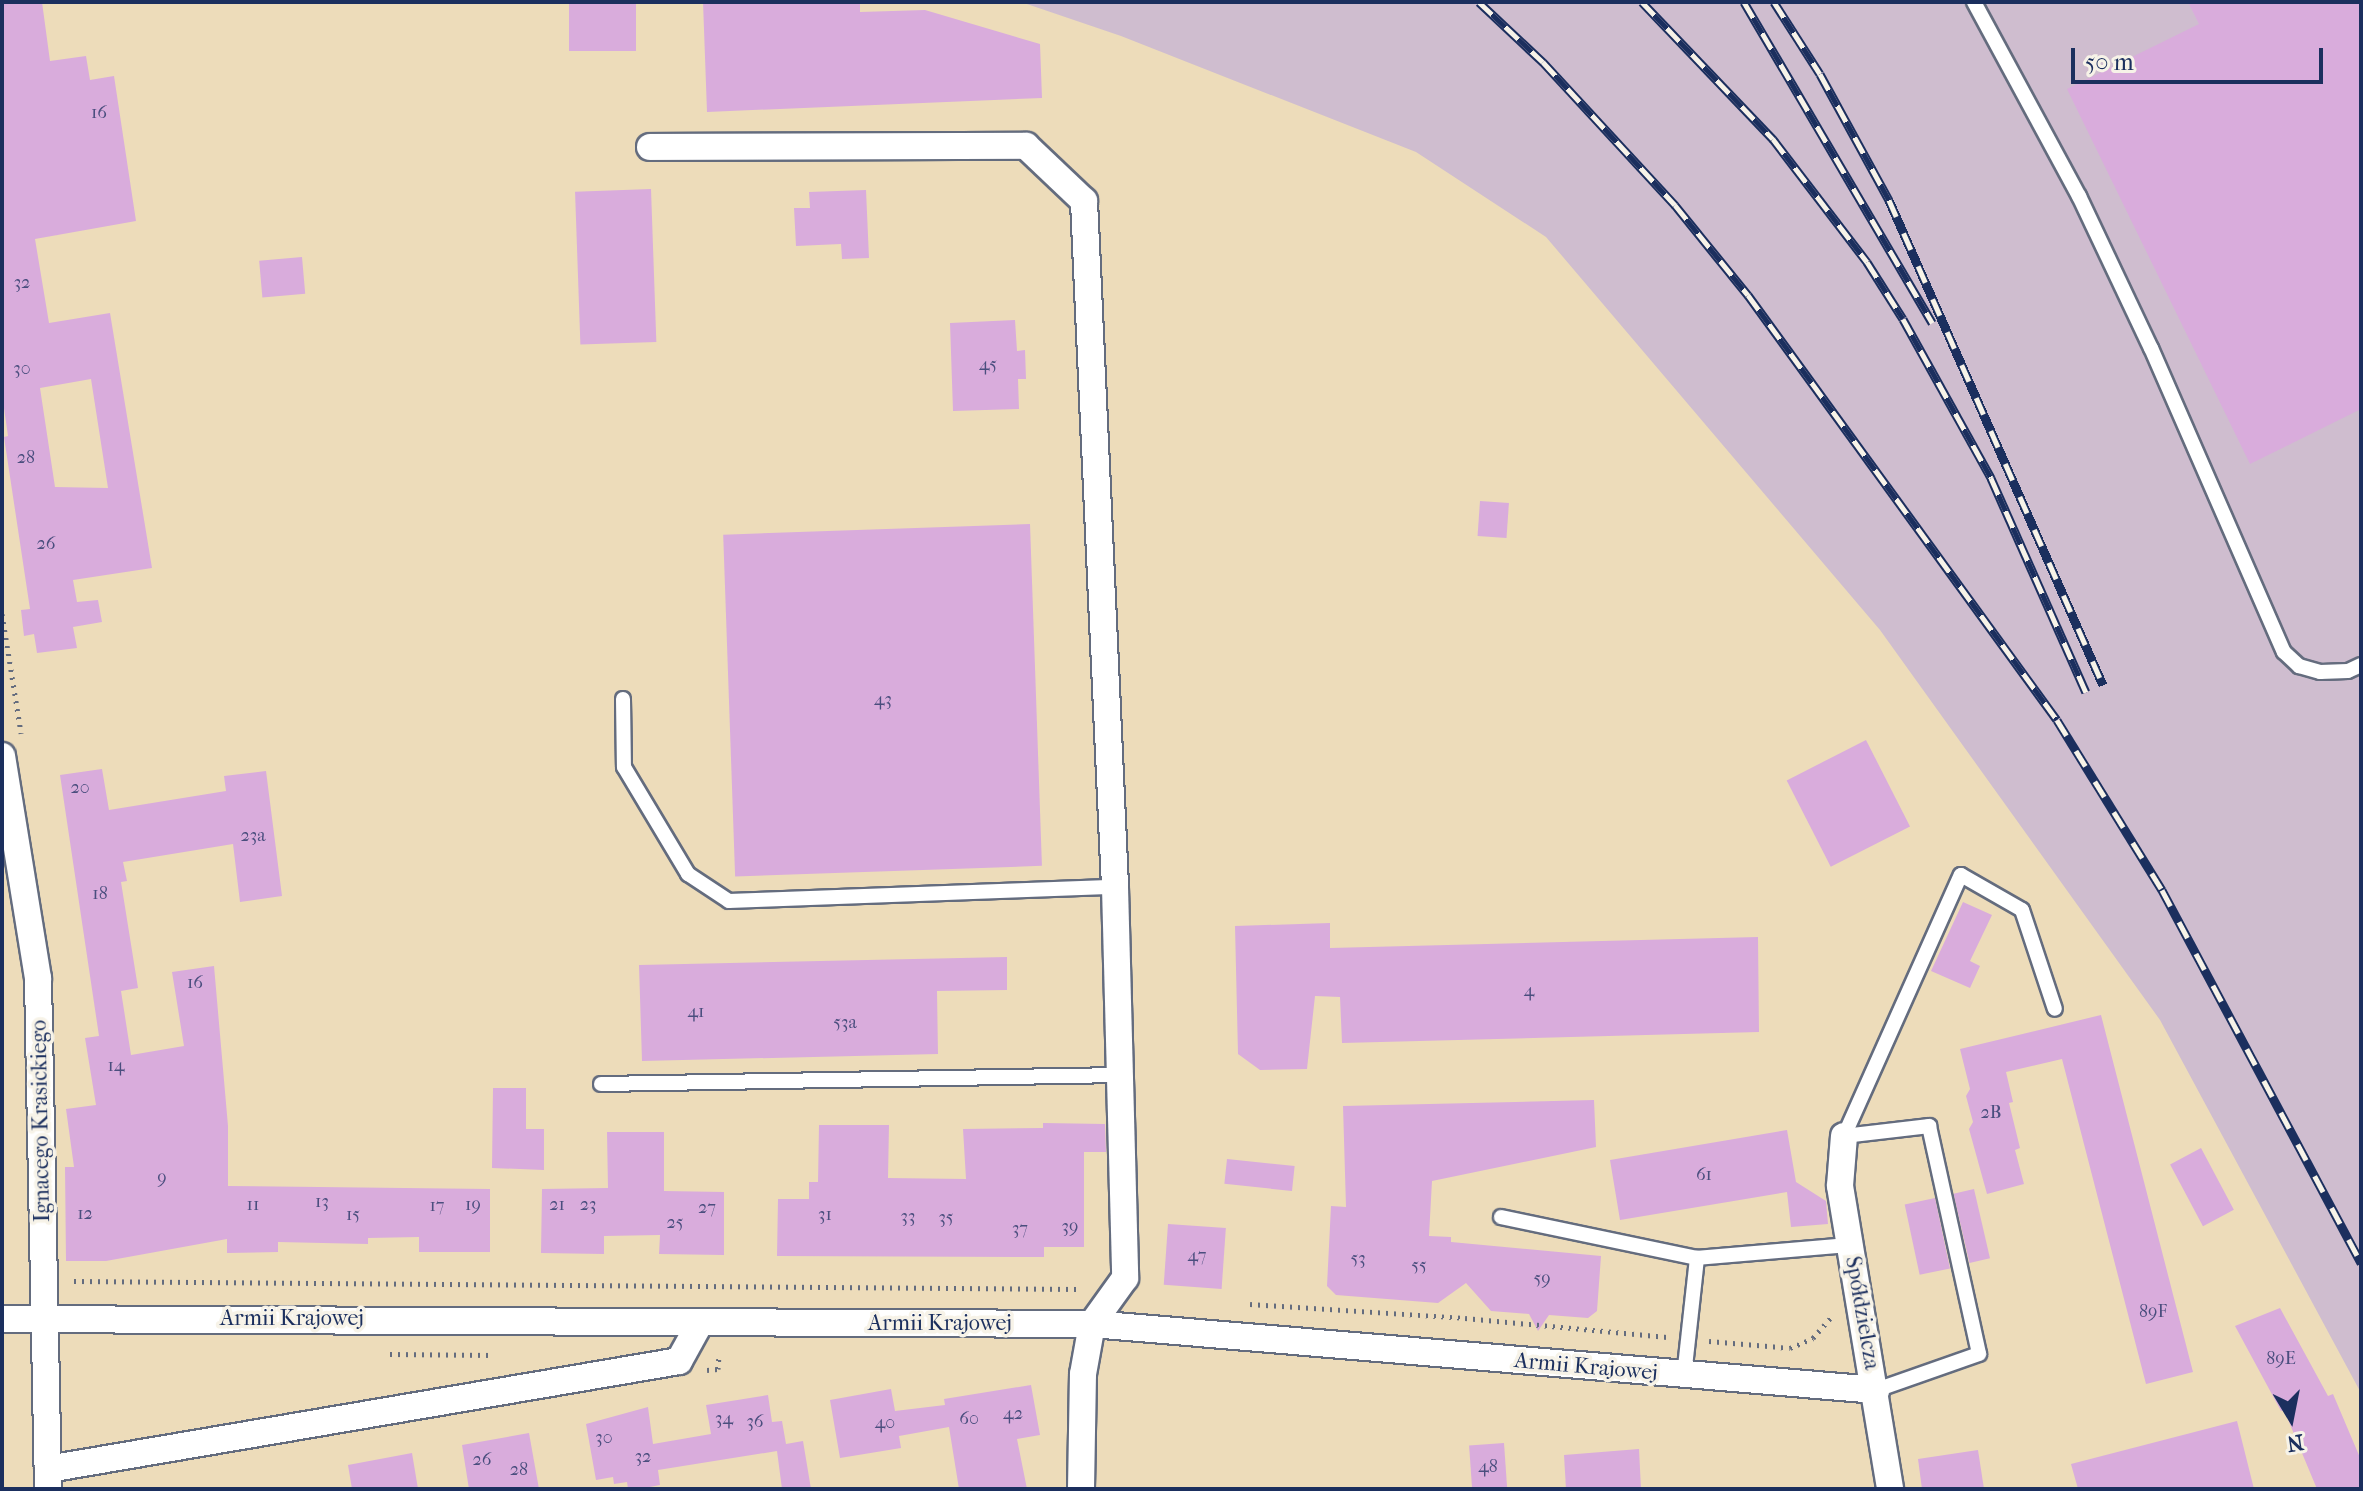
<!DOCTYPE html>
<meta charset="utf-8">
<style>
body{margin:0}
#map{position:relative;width:2363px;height:1491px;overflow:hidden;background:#eddcba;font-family:"IM FELL French Canon",serif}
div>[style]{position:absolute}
.industrial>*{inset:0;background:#cfbdcf}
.building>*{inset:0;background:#d9acdc;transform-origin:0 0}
.path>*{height:5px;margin-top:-2.5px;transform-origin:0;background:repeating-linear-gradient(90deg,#646c7e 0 2px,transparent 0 8px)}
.roads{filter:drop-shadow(2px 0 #646c7e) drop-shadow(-2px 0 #646c7e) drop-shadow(0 2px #646c7e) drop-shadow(0 -2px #646c7e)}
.service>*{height:14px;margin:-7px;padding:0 7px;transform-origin:7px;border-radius:7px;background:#fff}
.minor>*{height:26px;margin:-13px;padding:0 13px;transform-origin:13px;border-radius:13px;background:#fff}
.rail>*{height:9px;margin-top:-4.5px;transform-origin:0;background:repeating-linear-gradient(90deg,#f7f3e8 0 18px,#1b2f5e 0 36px);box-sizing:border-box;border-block:2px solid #1b2f5e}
span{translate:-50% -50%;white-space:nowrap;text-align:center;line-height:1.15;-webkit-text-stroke:7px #f7f3e8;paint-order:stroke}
.number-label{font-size:18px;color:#4a4e7e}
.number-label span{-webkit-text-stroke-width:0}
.street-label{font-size:22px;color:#1b2f5e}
.frame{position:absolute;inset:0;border:4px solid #1b2f5e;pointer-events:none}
.north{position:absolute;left:2251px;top:1379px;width:80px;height:80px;-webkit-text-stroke:6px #f7f3e8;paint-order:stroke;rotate:170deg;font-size:22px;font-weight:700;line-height:32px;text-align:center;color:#1b2f5e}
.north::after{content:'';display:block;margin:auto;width:28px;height:36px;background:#1b2f5e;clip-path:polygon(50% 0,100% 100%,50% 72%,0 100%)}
.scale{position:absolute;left:2071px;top:48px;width:252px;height:36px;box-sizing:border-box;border:4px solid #1b2f5e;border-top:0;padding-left:10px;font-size:24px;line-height:28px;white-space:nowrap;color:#1b2f5e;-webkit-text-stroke:6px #f7f3e8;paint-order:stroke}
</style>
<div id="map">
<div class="industrial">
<i style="clip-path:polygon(1021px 2px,2361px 2px,2361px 1393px,2160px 1020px,1880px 630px,1546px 237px,1416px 152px,1121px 36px)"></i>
</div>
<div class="building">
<i style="clip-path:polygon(evenodd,2px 2px,42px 2px,50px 61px,86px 56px,90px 80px,114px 76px,136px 221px,35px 239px,49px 323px,110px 313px,152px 568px,73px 580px,77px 602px,98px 600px,102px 622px,73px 627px,77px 648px,37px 653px,34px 634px,24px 636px,21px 610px,30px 609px,4px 437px,8px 436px,2px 394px,2px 2px,91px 379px,108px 488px,55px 487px,40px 388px,91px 379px)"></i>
<i style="left:569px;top:2px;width:67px;height:49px"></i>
<i style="clip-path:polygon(703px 2px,860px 2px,860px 12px,925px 10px,1040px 44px,1042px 98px,707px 112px)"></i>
<i style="clip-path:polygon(2188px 2px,2361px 2px,2361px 409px,2250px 464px,2067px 89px,2199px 24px)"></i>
<i style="left:651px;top:189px;width:153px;height:76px;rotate:88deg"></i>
<i style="clip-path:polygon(866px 190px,869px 258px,842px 259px,841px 244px,796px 246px,794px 208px,810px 208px,809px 192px)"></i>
<i style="left:302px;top:257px;width:37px;height:43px;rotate:85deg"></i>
<i style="clip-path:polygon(1015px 320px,1017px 351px,1025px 350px,1026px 379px,1018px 379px,1019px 409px,953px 411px,950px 323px)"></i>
<i style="left:1480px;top:501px;width:29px;height:35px;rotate:4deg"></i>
<i style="left:1030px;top:524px;width:342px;height:307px;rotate:88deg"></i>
<i style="left:1866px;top:740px;width:97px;height:89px;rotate:63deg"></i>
<i style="clip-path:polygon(102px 769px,109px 810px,226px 791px,224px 776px,266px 771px,282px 896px,240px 902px,233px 844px,123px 862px,127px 881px,121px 882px,138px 988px,121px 991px,131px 1055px,184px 1046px,172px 972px,214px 966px,228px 1126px,228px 1186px,490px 1189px,490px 1252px,419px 1252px,419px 1237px,368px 1238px,368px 1244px,278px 1242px,278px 1252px,227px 1253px,227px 1239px,106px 1261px,66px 1261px,65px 1167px,74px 1167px,66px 1109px,96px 1105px,85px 1038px,99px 1036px,60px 775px)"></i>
<i style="clip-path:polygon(1963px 902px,1992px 915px,1970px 961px,1980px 966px,1970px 988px,1931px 971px)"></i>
<i style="clip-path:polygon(1330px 923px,1330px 948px,1758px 937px,1759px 1032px,1342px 1043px,1340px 997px,1315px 996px,1307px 1069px,1260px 1070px,1238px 1054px,1235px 926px)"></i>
<i style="clip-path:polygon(1007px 957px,1007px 990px,937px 991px,938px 1054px,642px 1061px,639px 965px)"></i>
<i style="clip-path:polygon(2101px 1015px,2193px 1372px,2146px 1384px,2062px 1059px,2006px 1072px,2013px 1102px,2009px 1103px,2020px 1148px,2015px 1150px,2024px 1184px,1987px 1194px,1969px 1129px,1973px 1122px,1966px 1096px,1970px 1089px,1960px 1049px)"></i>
<i style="clip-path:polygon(493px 1088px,526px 1088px,526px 1129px,544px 1129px,544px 1170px,492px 1168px)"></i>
<i style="clip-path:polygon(1594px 1100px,1596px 1147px,1432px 1181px,1429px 1236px,1451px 1237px,1451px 1242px,1601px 1256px,1597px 1311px,1588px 1318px,1549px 1315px,1538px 1331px,1529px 1314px,1491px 1311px,1466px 1283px,1438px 1303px,1336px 1295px,1327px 1286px,1331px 1206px,1346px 1207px,1343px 1106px)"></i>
<i style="clip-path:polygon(1043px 1123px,1105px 1124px,1106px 1152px,1084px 1152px,1084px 1247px,1044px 1247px,1044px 1257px,777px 1256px,778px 1199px,809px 1199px,809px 1182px,818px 1182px,819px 1125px,889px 1125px,888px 1178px,966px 1179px,963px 1129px,1043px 1128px)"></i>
<i style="clip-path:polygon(1787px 1130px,1796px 1182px,1826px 1201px,1828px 1224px,1791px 1227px,1787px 1192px,1620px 1220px,1610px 1160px)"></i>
<i style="clip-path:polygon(607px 1132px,664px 1132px,664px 1191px,724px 1192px,724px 1255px,659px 1254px,660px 1235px,604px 1236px,604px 1254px,541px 1253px,542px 1189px,608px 1188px)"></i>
<i style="left:2201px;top:1148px;width:70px;height:35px;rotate:62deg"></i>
<i style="left:1227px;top:1159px;width:68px;height:25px;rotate:6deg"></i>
<i style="left:1974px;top:1189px;width:71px;height:21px;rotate:77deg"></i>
<i style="left:1935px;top:1198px;width:72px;height:31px;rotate:78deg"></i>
<i style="left:1168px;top:1224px;width:58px;height:61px;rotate:4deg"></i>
<i style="clip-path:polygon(2280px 1308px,2328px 1396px,2333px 1394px,2361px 1460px,2361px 1489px,2317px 1489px,2284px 1410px,2281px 1411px,2235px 1326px)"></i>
<i style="clip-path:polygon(1031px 1385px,1040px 1435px,1017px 1439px,1027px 1489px,959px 1489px,949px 1427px,899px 1436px,901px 1448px,840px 1458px,830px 1400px,891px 1389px,895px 1411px,945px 1405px,944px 1399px)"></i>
<i style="clip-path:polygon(768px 1395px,772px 1422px,782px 1421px,786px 1444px,803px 1441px,811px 1489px,782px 1489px,777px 1451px,658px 1470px,660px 1485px,639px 1489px,628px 1489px,627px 1482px,614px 1484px,613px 1477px,596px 1480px,586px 1424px,648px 1407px,653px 1444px,711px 1434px,706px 1405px)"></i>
<i style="clip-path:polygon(2237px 1421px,2254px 1489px,2078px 1489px,2071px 1464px)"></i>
<i style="clip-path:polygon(529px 1433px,539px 1489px,469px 1489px,462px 1445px)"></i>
<i style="left:1504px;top:1443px;width:46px;height:35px;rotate:86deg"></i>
<i style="clip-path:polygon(1639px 1449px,1641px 1489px,1566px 1489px,1564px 1455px)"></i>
<i style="clip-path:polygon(1978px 1450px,1984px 1489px,1922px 1489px,1918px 1459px)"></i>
<i style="clip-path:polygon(412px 1453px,418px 1489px,352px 1489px,348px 1465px)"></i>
</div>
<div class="path">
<i style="left:2px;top:614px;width:121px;rotate:80.9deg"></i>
<i style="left:74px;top:1281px;width:1005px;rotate:0.46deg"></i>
<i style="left:1250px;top:1304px;width:215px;rotate:3.7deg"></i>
<i style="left:1465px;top:1318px;width:203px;rotate:5.4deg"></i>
<i style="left:1709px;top:1341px;width:81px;rotate:4.9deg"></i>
<i style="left:1790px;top:1348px;width:25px;rotate:-23deg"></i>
<i style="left:1813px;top:1338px;width:28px;rotate:-49deg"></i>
<i style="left:390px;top:1354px;width:103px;rotate:0.6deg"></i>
<i style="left:707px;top:1370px;width:11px;rotate:-5deg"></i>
<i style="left:718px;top:1369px;width:15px;rotate:-86deg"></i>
</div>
<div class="roads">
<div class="service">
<i style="left:1974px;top:2px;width:221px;rotate:61.6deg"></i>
<i style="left:2079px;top:196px;width:168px;rotate:64.7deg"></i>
<i style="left:2151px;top:348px;width:332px;rotate:66.4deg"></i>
<i style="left:2284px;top:652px;width:21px;rotate:43deg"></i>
<i style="left:2299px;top:666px;width:22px;rotate:16deg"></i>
<i style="left:2320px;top:672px;width:28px;rotate:-2deg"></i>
<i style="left:2348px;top:671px;width:14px;rotate:-25deg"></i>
<i style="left:623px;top:699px;width:68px;rotate:89.2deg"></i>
<i style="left:624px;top:767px;width:125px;rotate:59.1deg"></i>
<i style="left:688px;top:874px;width:49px;rotate:33.4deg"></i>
<i style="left:729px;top:901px;width:386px;rotate:-2.1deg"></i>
<i style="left:601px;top:1084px;width:520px;rotate:-0.99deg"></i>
<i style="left:1844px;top:1136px;width:286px;rotate:-65.9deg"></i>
<i style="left:1961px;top:875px;width:70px;rotate:29.8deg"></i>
<i style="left:2022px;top:910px;width:104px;rotate:71.6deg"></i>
<i style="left:1844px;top:1136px;width:86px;rotate:-6.7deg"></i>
<i style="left:1929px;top:1126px;width:233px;rotate:77.6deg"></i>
<i style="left:1979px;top:1354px;width:109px;rotate:160.7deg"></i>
<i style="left:1501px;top:1217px;width:200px;rotate:11.8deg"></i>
<i style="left:1684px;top:1376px;width:119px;rotate:-83.7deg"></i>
<i style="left:1697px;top:1258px;width:154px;rotate:-4.9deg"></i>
</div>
<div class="minor">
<i style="left:650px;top:147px;width:376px;rotate:-0.2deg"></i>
<i style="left:1026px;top:146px;width:80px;rotate:43.5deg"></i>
<i style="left:1084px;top:201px;width:687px;rotate:87.41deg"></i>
<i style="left:1115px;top:887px;width:391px;rotate:88.5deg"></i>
<i style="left:1125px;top:1278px;width:57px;rotate:125.7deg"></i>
<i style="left:1092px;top:1324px;width:51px;rotate:100.2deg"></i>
<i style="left:1083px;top:1374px;width:115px;rotate:91deg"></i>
<i style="left:2px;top:756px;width:225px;rotate:80.8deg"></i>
<i style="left:38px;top:978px;width:511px;rotate:88.88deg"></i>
<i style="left:1844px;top:1136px;width:50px;rotate:94.6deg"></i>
<i style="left:1840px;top:1186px;width:307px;rotate:80.6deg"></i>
<i style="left:2px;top:1319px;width:1090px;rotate:0.26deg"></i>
<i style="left:1092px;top:1324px;width:787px;rotate:4.81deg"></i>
<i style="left:48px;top:1469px;width:640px;rotate:-9.71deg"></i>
<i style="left:679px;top:1361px;width:43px;rotate:-61.1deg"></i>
</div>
</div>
<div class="rail">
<i style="left:1479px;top:2px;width:88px;rotate:43.2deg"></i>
<i style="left:1543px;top:62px;width:195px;rotate:47.3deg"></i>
<i style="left:1675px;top:205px;width:116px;rotate:51deg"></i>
<i style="left:1748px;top:295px;width:525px;rotate:53.98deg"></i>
<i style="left:2057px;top:720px;width:200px;rotate:58.3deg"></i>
<i style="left:2162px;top:890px;width:423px;rotate:61.9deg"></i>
<i style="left:1642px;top:2px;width:190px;rotate:46.3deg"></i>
<i style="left:1773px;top:139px;width:155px;rotate:52.6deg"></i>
<i style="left:1867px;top:262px;width:67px;rotate:57.7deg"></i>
<i style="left:1903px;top:319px;width:182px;rotate:61deg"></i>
<i style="left:1991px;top:478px;width:234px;rotate:66.1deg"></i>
<i style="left:1744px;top:2px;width:372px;rotate:59.6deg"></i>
<i style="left:1774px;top:2px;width:85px;rotate:57.4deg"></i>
<i style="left:1820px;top:74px;width:144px;rotate:61.3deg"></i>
<i style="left:1889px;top:200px;width:530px;rotate:66.19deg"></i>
</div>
<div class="number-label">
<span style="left:99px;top:113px">16</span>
<span style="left:22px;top:283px">32</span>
<span style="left:988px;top:365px">45</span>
<span style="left:22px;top:369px">30</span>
<span style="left:26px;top:458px">28</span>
<span style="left:46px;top:544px">26</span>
<span style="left:883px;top:700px">43</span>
<span style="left:80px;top:788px">20</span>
<span style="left:253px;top:836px">23a</span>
<span style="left:100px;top:894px">18</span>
<span style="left:195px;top:983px">16</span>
<span style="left:1529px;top:991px">4</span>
<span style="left:696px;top:1012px">41</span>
<span style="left:845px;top:1023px">53a</span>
<span style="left:116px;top:1066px">14</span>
<span style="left:1991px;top:1113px">2B</span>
<span style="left:1704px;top:1175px">61</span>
<span style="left:162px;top:1178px">9</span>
<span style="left:322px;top:1202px">13</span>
<span style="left:253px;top:1205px">11</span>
<span style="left:473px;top:1205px">19</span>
<span style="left:557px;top:1205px">21</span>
<span style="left:588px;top:1205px">23</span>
<span style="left:437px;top:1206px">17</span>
<span style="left:707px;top:1208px">27</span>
<span style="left:85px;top:1214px">12</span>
<span style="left:353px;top:1215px">15</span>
<span style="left:825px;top:1215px">31</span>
<span style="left:908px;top:1217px">33</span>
<span style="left:946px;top:1218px">35</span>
<span style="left:675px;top:1223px">25</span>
<span style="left:1070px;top:1227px">39</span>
<span style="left:1020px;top:1229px">37</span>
<span style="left:1197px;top:1256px">47</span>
<span style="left:1358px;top:1259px">53</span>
<span style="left:1419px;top:1266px">55</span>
<span style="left:1542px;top:1279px">59</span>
<span style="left:2153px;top:1312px">89F</span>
<span style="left:2281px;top:1359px">89E</span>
<span style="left:1013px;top:1414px">42</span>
<span style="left:724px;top:1419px">34</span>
<span style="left:969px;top:1419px">60</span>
<span style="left:755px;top:1422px">36</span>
<span style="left:885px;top:1423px">40</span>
<span style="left:604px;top:1438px">30</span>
<span style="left:643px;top:1457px">32</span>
<span style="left:482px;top:1460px">26</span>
<span style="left:1488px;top:1467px">48</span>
<span style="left:519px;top:1470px">28</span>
</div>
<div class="street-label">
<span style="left:41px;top:1121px;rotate:-91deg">Ignacego Krasickiego</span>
<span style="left:1862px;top:1313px;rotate:80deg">Spółdzielcza</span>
<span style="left:292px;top:1319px">Armii Krajowej</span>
<span style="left:940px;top:1324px">Armii Krajowej</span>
<span style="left:1586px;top:1367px;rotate:5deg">Armii Krajowej</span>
</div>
<div class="frame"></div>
<div class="north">N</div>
<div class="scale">50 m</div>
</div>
